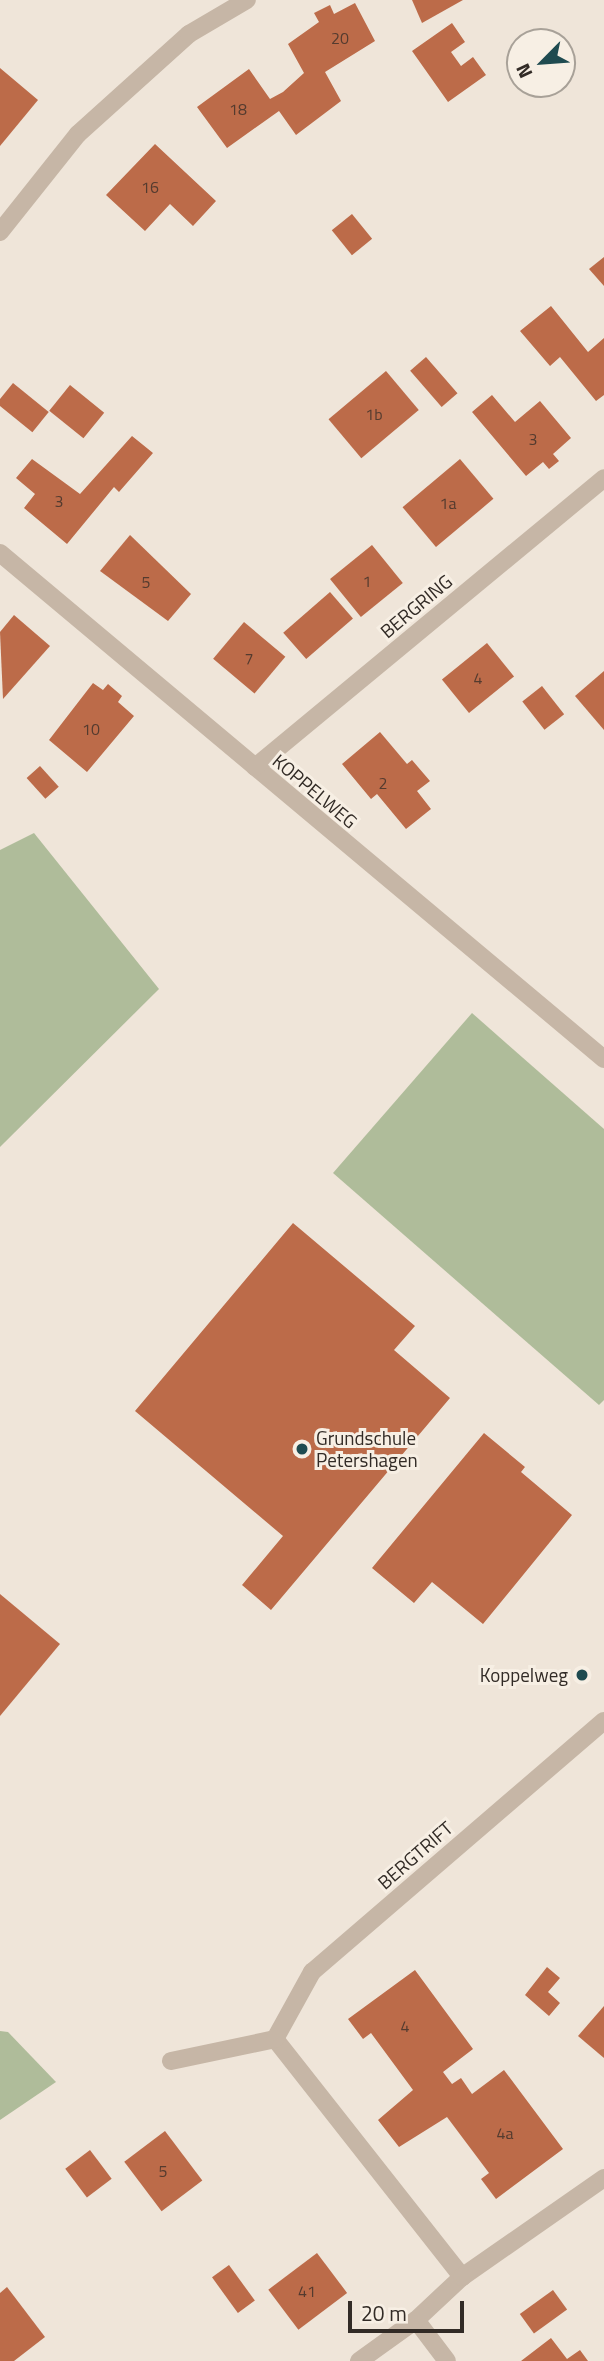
<!DOCTYPE html>
<style>
body{margin:0}
#map{position:relative;width:604px;height:2361px;overflow:hidden;background:#efe5d9;font-family:"Titillium Web",sans-serif}
div>[style]{position:absolute}
.green>*{inset:0;background:#afbc9a}
.building>*{inset:0;background:#bc6b49;transform-origin:0 0}
.street>*{height:18px;margin:-9px;padding:0 9px;transform-origin:9px;border-radius:9px;background:#c6b6a6}
.dots>*{width:19px;height:19px;translate:-50% -50%;box-sizing:border-box;border:4px solid #f7efe4;border-radius:50%}
span{translate:-50% -50%;white-space:nowrap;text-align:center;line-height:1.15;-webkit-text-stroke:6px #f7efe4;paint-order:stroke}
.number-label{font-size:16px;color:#543b2f}
.number-label span{-webkit-text-stroke-width:0}
.street-label{font-size:19px;color:#322b26}
.poi-label{font-size:19px;color:#322b26}
.left{translate:0 -50%;text-align:left}
.right{translate:-100% -50%;text-align:right}
.north{position:absolute;left:506px;top:28px;width:70px;height:70px;box-sizing:border-box;background:#f7efe4;border:2px solid #a8a198;border-radius:50%;rotate:245deg;font-size:19px;font-weight:700;line-height:28px;text-align:center;color:#322b26}
.north::after{content:'';display:block;margin:auto;width:24px;height:32px;background:#1f4b50;clip-path:polygon(50% 0,100% 100%,50% 72%,0 100%)}
.scale{position:absolute;left:348px;top:2301px;width:116px;height:32px;box-sizing:border-box;border:4px solid #322b26;border-top:0;padding-left:9px;font-size:21px;line-height:24px;white-space:nowrap;color:#322b26;-webkit-text-stroke:5px #f7efe4;paint-order:stroke}
</style>
<div id="map">
<div class="green">
<i style="clip-path:polygon(34px 833px,159px 989px,0 1147px,0 850px)"></i>
<i style="clip-path:polygon(472px 1013px,604px 1129px,604px 1400px,599px 1405px,333px 1173px)"></i>
<i style="clip-path:polygon(0 2031px,8px 2032px,56px 2082px,0 2120px)"></i>
</div>
<div class="building">
<i style="clip-path:polygon(412px 0,463px 0,422px 23px)"></i>
<i style="clip-path:polygon(355px 3px,375px 41px,325px 72px,341px 101px,296px 135px,279px 111px,227px 148px,197px 107px,249px 69px,270px 99px,283px 92px,304px 73px,288px 44px,319px 22px,314px 13px,330px 5px,334px 14px)"></i>
<i style="clip-path:polygon(452px 23px,465px 42px,451px 52px,461px 66px,473px 57px,486px 75px,448px 102px,412px 51px)"></i>
<i style="clip-path:polygon(0 68px,38px 100px,0 146px)"></i>
<i style="clip-path:polygon(155px 144px,216px 201px,193px 226px,170px 204px,145px 231px,106px 195px)"></i>
<i style="left:352px;top:214px;width:32px;height:26px;rotate:51deg"></i>
<i style="clip-path:polygon(604px 257px,604px 286px,589px 269px)"></i>
<i style="clip-path:polygon(551px 306px,588px 352px,604px 338px,604px 395px,596px 401px,560px 357px,550px 366px,520px 331px)"></i>
<i style="left:426px;top:357px;width:48px;height:21px;rotate:49deg"></i>
<i style="left:386px;top:371px;width:51px;height:75px;rotate:50deg"></i>
<i style="left:13px;top:383px;width:46px;height:26px;rotate:39deg"></i>
<i style="left:70px;top:385px;width:44px;height:33px;rotate:39deg"></i>
<i style="clip-path:polygon(492px 395px,515px 422px,540px 401px,571px 438px,553px 454px,559px 461px,549px 469px,543px 462px,526px 476px,472px 412px)"></i>
<i style="clip-path:polygon(132px 436px,153px 453px,119px 492px,114px 487px,67px 544px,24px 508px,35px 494px,16px 478px,32px 459px,80px 494px)"></i>
<i style="left:460px;top:459px;width:52px;height:75px;rotate:50deg"></i>
<i style="clip-path:polygon(130px 535px,191px 594px,168px 621px,100px 571px)"></i>
<i style="left:372px;top:545px;width:49px;height:54px;rotate:51deg"></i>
<i style="left:330px;top:592px;width:35px;height:62px;rotate:49deg"></i>
<i style="clip-path:polygon(14px 615px,50px 646px,3px 699px,0 632px)"></i>
<i style="left:244px;top:622px;width:54px;height:48px;rotate:40deg"></i>
<i style="left:487px;top:643px;width:43px;height:58px;rotate:51deg"></i>
<i style="clip-path:polygon(604px 671px,604px 730px,575px 696px)"></i>
<i style="clip-path:polygon(93px 683px,103px 690px,108px 684px,122px 696px,118px 702px,134px 716px,87px 772px,49px 740px)"></i>
<i style="left:542px;top:686px;width:36px;height:25px;rotate:52deg"></i>
<i style="clip-path:polygon(380px 732px,407px 764px,412px 760px,430px 781px,417px 791px,431px 809px,406px 829px,377px 794px,371px 799px,342px 764px)"></i>
<i style="left:40px;top:766px;width:28px;height:18px;rotate:48deg"></i>
<i style="clip-path:polygon(293px 1223px,415px 1326px,394px 1350px,450px 1398px,271px 1610px,242px 1585px,283px 1536px,135px 1411px)"></i>
<i style="clip-path:polygon(484px 1433px,525px 1467px,521px 1472px,572px 1515px,483px 1624px,432px 1582px,414px 1603px,372px 1568px)"></i>
<i style="clip-path:polygon(0 1594px,60px 1644px,0 1716px)"></i>
<i style="clip-path:polygon(547px 1967px,560px 1978px,548px 1992px,560px 2003px,549px 2016px,525px 1995px)"></i>
<i style="clip-path:polygon(415px 1970px,473px 2049px,443px 2072px,452px 2084px,461px 2078px,472px 2094px,504px 2070px,563px 2149px,496px 2199px,481px 2179px,489px 2173px,447px 2117px,399px 2147px,378px 2120px,413px 2090px,371px 2033px,363px 2039px,348px 2019px)"></i>
<i style="clip-path:polygon(604px 2006px,604px 2058px,578px 2036px)"></i>
<i style="left:165px;top:2131px;width:62px;height:51px;rotate:53deg"></i>
<i style="left:90px;top:2150px;width:36px;height:31px;rotate:53deg"></i>
<i style="left:317px;top:2253px;width:50px;height:61px;rotate:53deg"></i>
<i style="left:229px;top:2265px;width:44px;height:21px;rotate:54deg"></i>
<i style="clip-path:polygon(7px 2287px,45px 2337px,14px 2361px,0 2361px,0 2293px)"></i>
<i style="left:553px;top:2290px;width:24px;height:41px;rotate:54deg"></i>
<i style="clip-path:polygon(551px 2338px,567px 2359px,580px 2350px,588px 2361px,521px 2361px)"></i>
</div>
<div class="street">
<i style="left:0;top:232px;width:125px;rotate:-51.5deg"></i>
<i style="left:78px;top:134px;width:149px;rotate:-42deg"></i>
<i style="left:189px;top:34px;width:67px;rotate:-30.4deg"></i>
<i style="left:0;top:553px;width:788px;rotate:39.95deg"></i>
<i style="left:255px;top:767px;width:453px;rotate:-39.6deg"></i>
<i style="left:275px;top:2039px;width:303px;rotate:51.8deg"></i>
<i style="left:171px;top:2061px;width:106px;rotate:-11.9deg"></i>
<i style="left:275px;top:2039px;width:77px;rotate:-61.1deg"></i>
<i style="left:312px;top:1972px;width:385px;rotate:-40.7deg"></i>
<i style="left:416px;top:2320px;width:51px;rotate:52.9deg"></i>
<i style="left:359px;top:2361px;width:70px;rotate:-35.7deg"></i>
<i style="left:416px;top:2320px;width:63px;rotate:-43.1deg"></i>
<i style="left:462px;top:2277px;width:173px;rotate:-34.9deg"></i>
</div>
<div class="dots">
<i style="left:302px;top:1449px;background:#1f4b50"></i>
<i style="left:582px;top:1675px;background:#1f4b50"></i>
</div>
<div class="number-label">
<span style="left:340px;top:38px">20</span>
<span style="left:238px;top:109px">18</span>
<span style="left:150px;top:187px">16</span>
<span style="left:374px;top:414px">1b</span>
<span style="left:533px;top:439px">3</span>
<span style="left:59px;top:501px">3</span>
<span style="left:448px;top:503px">1a</span>
<span style="left:367px;top:581px">1</span>
<span style="left:146px;top:582px">5</span>
<span style="left:249px;top:658px">7</span>
<span style="left:478px;top:678px">4</span>
<span style="left:91px;top:729px">10</span>
<span style="left:383px;top:783px">2</span>
<span style="left:405px;top:2026px">4</span>
<span style="left:505px;top:2133px">4a</span>
<span style="left:163px;top:2171px">5</span>
<span style="left:307px;top:2291px">41</span>
</div>
<div class="street-label">
<span style="left:416px;top:606px;rotate:-40deg">BERGRING</span>
<span style="left:315px;top:791px;rotate:40deg">KOPPELWEG</span>
<span style="left:415px;top:1855px;rotate:-41deg">BERGTRIFT</span>
</div>
<div class="poi-label">
<span class="left" style="left:316px;top:1449px">Grundschule<br>Petershagen</span>
<span class="right" style="left:568px;top:1675px">Koppelweg</span>
</div>
<div class="north">N</div>
<div class="scale">20 m</div>
</div>
